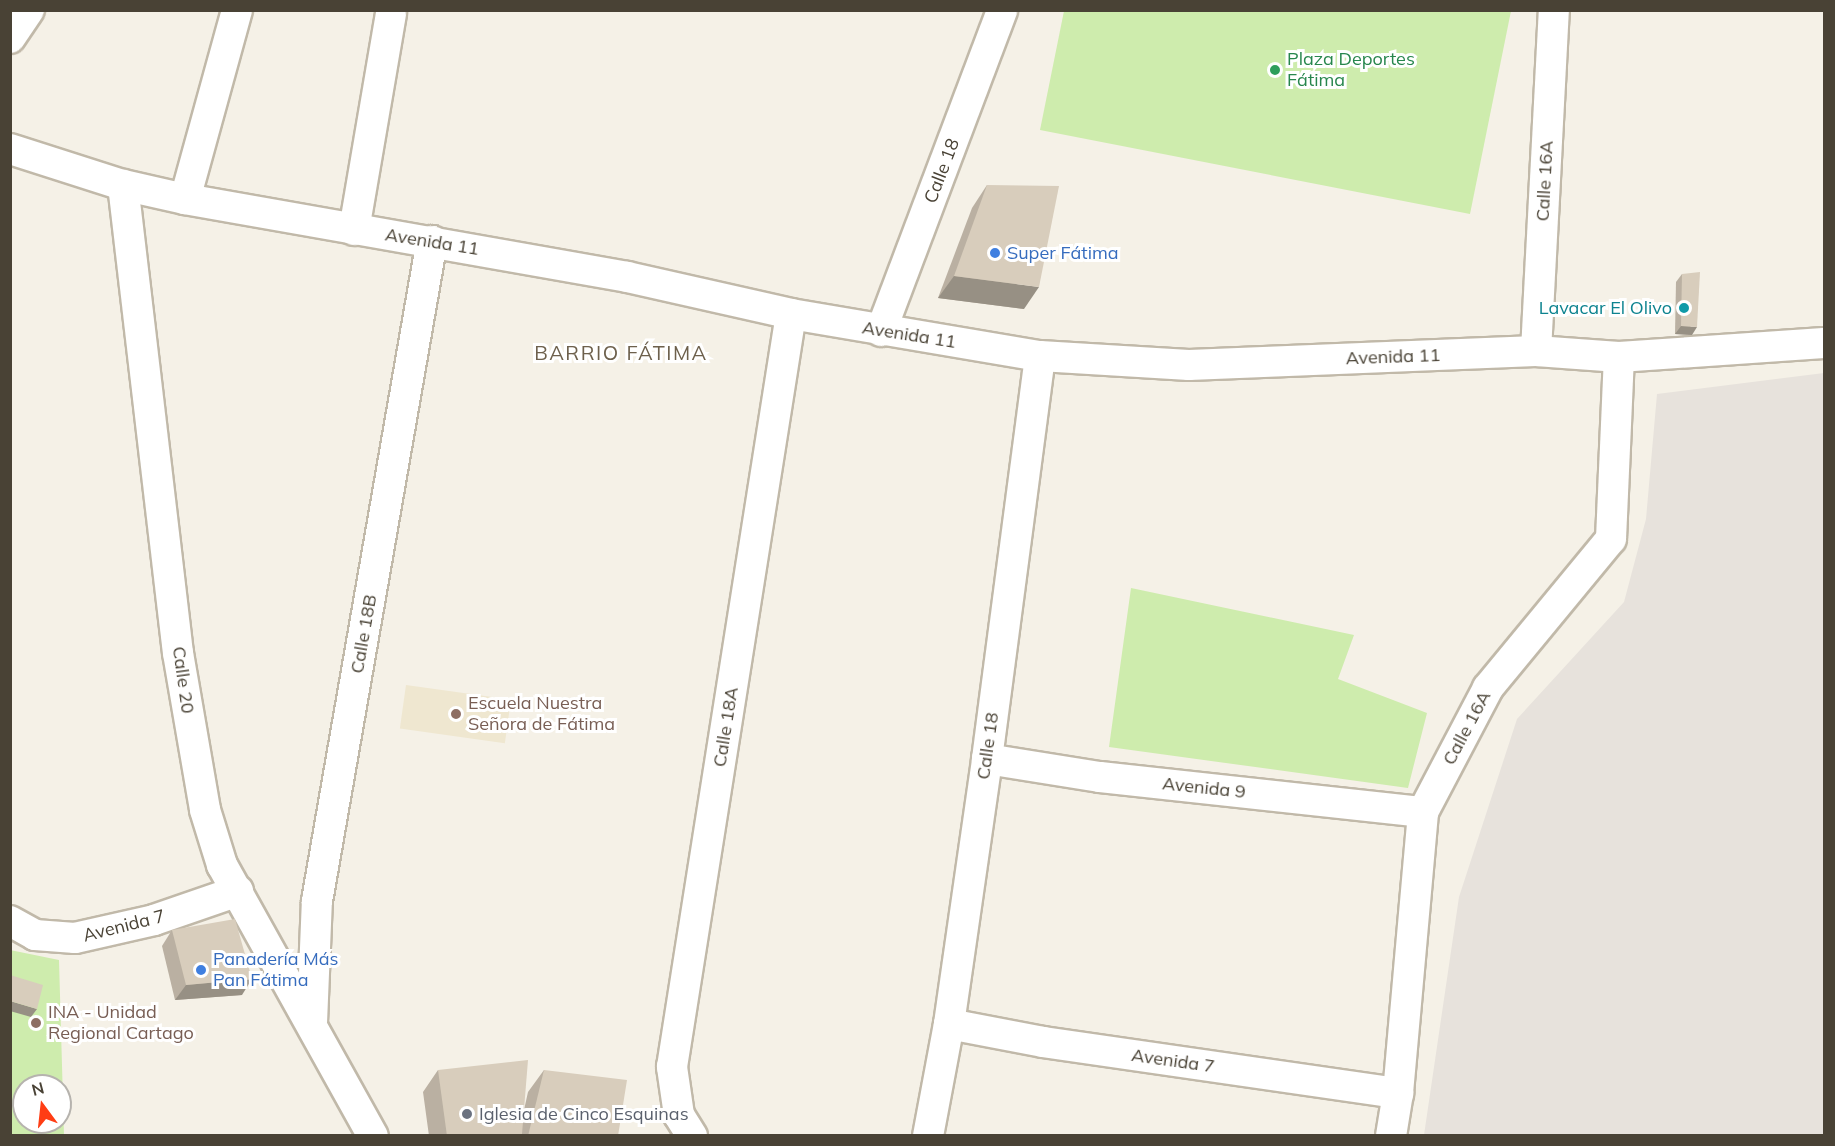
<!DOCTYPE html>
<meta charset="utf-8">
<style>
body{margin:0}
#map{position:relative;width:1835px;height:1146px;overflow:hidden;background:#f5f1e7;font-family:Mulish,sans-serif}
div>[style]{position:absolute}
.industrial>*{inset:0;background:#e7e2dc}
.education>*{inset:0;background:#efe7d0;transform-origin:0 0}
.green>*{inset:0;background:#ceecad}
.roads{filter:drop-shadow(2px 0 #c1b9a9) drop-shadow(-2px 0 #c1b9a9) drop-shadow(0 2px #c1b9a9) drop-shadow(0 -2px #c1b9a9)}
.minor>*{height:30px;margin:-15px;padding:0 15px;transform-origin:15px;border-radius:15px;background:#fff}
.wall>*{inset:0;background:#bab0a2}
.shaded-wall>*{inset:0;background:#979084}
.building>*{inset:0;background:#d8cdbc}
.dots>*{width:16px;height:16px;translate:-50% -50%;box-sizing:border-box;border:3px solid #fff;border-radius:50%}
span{translate:-50% -50%;white-space:nowrap;text-align:center;line-height:1.15;-webkit-text-stroke:6px #fff;paint-order:stroke}
.leisure-label{font-size:18px;color:#27864d}
.left{translate:0 -50%;text-align:left}
.street-label{font-size:18px;color:#494235}
.shop-label{font-size:18px;color:#366cbe}
.culture-label{font-size:18px;color:#0d838f}
.right{translate:-100% -50%;text-align:right}
.education-label{font-size:18px;color:#785e54}
.worship-label{font-size:18px;color:#5b616d}
.neighbourhood-label{font-size:20px;color:#6d604c;letter-spacing:1.5px}
.frame{position:absolute;inset:0;border:12px solid #494235;pointer-events:none}
.north{position:absolute;left:12px;top:1074px;width:60px;height:60px;box-sizing:border-box;background:#fff;border:2px solid #b6b3ae;border-radius:50%;rotate:345deg;font-size:16px;font-weight:700;line-height:24px;text-align:center;color:#494235}
.north::after{content:'';display:block;margin:auto;width:21px;height:27px;background:#ff3d14;clip-path:polygon(50% 0,100% 100%,50% 72%,0 100%)}
</style>
<div id="map">
<div class="industrial">
<i style="clip-path:polygon(1824px 373px,1824px 1135px,1424px 1135px,1459px 897px,1517px 719px,1624px 602px,1646px 519px,1657px 394px)"></i>
</div>
<div class="education">
<i style="left:406px;top:685px;width:106px;height:44px;rotate:8deg"></i>
</div>
<div class="green">
<i style="clip-path:polygon(1064px 11px,1511px 11px,1470px 214px,1040px 130px)"></i>
<i style="clip-path:polygon(1131px 588px,1354px 635px,1338px 679px,1427px 713px,1408px 788px,1109px 747px)"></i>
<i style="clip-path:polygon(evenodd,10px 950px,59px 960px,64px 1135px,11px 1135px,10px 950px,24px 1086px,60px 1086px,60px 1122px,24px 1122px,24px 1086px)"></i>
</div>
<div class="roads">
<div class="minor">
<i style="left:10px;top:38px;width:34px;rotate:-56deg"></i>
<i style="left:10px;top:149px;width:119px;rotate:17.7deg"></i>
<i style="left:123px;top:185px;width:64px;rotate:12.7deg"></i>
<i style="left:185px;top:199px;width:449px;rotate:10deg"></i>
<i style="left:627px;top:277px;width:168px;rotate:12.7deg"></i>
<i style="left:791px;top:314px;width:253px;rotate:9.6deg"></i>
<i style="left:1040px;top:356px;width:149px;rotate:3.5deg"></i>
<i style="left:1189px;top:365px;width:347px;rotate:-2.3deg"></i>
<i style="left:1536px;top:351px;width:83px;rotate:4.1deg"></i>
<i style="left:1619px;top:357px;width:205px;rotate:-3.9deg"></i>
<i style="left:123px;top:185px;width:471px;rotate:83.3deg"></i>
<i style="left:178px;top:653px;width:159px;rotate:80.2deg"></i>
<i style="left:205px;top:810px;width:58px;rotate:72.8deg"></i>
<i style="left:222px;top:865px;width:310px;rotate:60.9deg"></i>
<i style="left:185px;top:199px;width:196px;rotate:-74.6deg"></i>
<i style="left:354px;top:230px;width:220px;rotate:-80.3deg"></i>
<i style="left:881px;top:331px;width:343px;rotate:-69.3deg"></i>
<i style="left:1536px;top:351px;width:341px;rotate:-87deg"></i>
<i style="left:987px;top:759px;width:114px;rotate:9.1deg"></i>
<i style="left:1100px;top:777px;width:325px;rotate:6.2deg"></i>
<i style="left:10px;top:921px;width:29px;rotate:29deg"></i>
<i style="left:35px;top:935px;width:40px;rotate:4.3deg"></i>
<i style="left:75px;top:938px;width:81px;rotate:-12.8deg"></i>
<i style="left:154px;top:920px;width:89px;rotate:-19deg"></i>
<i style="left:312px;top:1023px;width:122px;rotate:-87.7deg"></i>
<i style="left:317px;top:901px;width:670px;rotate:-80.12deg"></i>
<i style="left:949px;top:1024px;width:96px;rotate:10.8deg"></i>
<i style="left:1043px;top:1042px;width:359px;rotate:8.2deg"></i>
<i style="left:692px;top:1136px;width:25px;rotate:-122deg"></i>
<i style="left:679px;top:1115px;width:49px;rotate:-98.3deg"></i>
<i style="left:672px;top:1067px;width:762px;rotate:-81.02deg"></i>
<i style="left:928px;top:1136px;width:114px;rotate:-79.4deg"></i>
<i style="left:949px;top:1024px;width:268px;rotate:-81.8deg"></i>
<i style="left:987px;top:759px;width:406px;rotate:-82.5deg"></i>
<i style="left:1391px;top:1136px;width:44px;rotate:-80.8deg"></i>
<i style="left:1398px;top:1093px;width:282px;rotate:-84.9deg"></i>
<i style="left:1423px;top:812px;width:140px;rotate:-62.3deg"></i>
<i style="left:1488px;top:688px;width:193px;rotate:-50.5deg"></i>
<i style="left:1611px;top:539px;width:182px;rotate:-87.5deg"></i>
</div>
</div>
<div class="wall">
<i style="clip-path:polygon(987px 185px,1024px 309px,938px 298px,972px 208px)"></i>
<i style="clip-path:polygon(1682px 274px,1692px 335px,1675px 334px,1676px 282px)"></i>
<i style="clip-path:polygon(172px 930px,242px 995px,175px 1000px,162px 946px)"></i>
<i style="clip-path:polygon(438px 1070px,524px 1110px,528px 1092px,544px 1070px,618px 1136px,429px 1136px,423px 1092px)"></i>
</div>
<div class="shaded-wall">
<i style="clip-path:polygon(954px 276px,1039px 287px,1024px 309px,938px 298px)"></i>
<i style="clip-path:polygon(1681px 326px,1697px 327px,1692px 335px,1675px 334px)"></i>
<i style="clip-path:polygon(252px 979px,242px 995px,175px 1000px,186px 985px)"></i>
<i style="clip-path:polygon(10px 1001px,37px 1009px,31px 1017px,10px 1011px)"></i>
</div>
<div class="building">
<i style="clip-path:polygon(987px 185px,1059px 186px,1039px 287px,954px 276px)"></i>
<i style="clip-path:polygon(1700px 272px,1697px 327px,1681px 326px,1682px 274px)"></i>
<i style="clip-path:polygon(235px 919px,252px 979px,186px 985px,172px 930px)"></i>
<i style="clip-path:polygon(10px 975px,43px 985px,37px 1009px,10px 1001px)"></i>
<i style="clip-path:polygon(528px 1060px,522px 1134px,509px 1136px,447px 1136px,438px 1070px)"></i>
<i style="clip-path:polygon(544px 1070px,627px 1080px,618px 1136px,528px 1136px)"></i>
</div>
<div class="dots">
<i style="left:1275px;top:70px;background:#2e9e5b"></i>
<i style="left:995px;top:253px;background:#3f7fe0"></i>
<i style="left:1684px;top:308px;background:#0f9aa8"></i>
<i style="left:456px;top:714px;background:#8d6e63"></i>
<i style="left:201px;top:970px;background:#3f7fe0"></i>
<i style="left:36px;top:1023px;background:#8d6e63"></i>
<i style="left:467px;top:1114px;background:#6b7280"></i>
</div>
<div class="leisure-label">
<span class="left" style="left:1287px;top:70px">Plaza Deportes<br>Fátima</span>
</div>
<div class="street-label">
<span style="left:942px;top:171px;rotate:-69deg">Calle 18</span>
<span style="left:1545px;top:181px;rotate:-87deg">Calle 16A</span>
<span style="left:432px;top:242px;rotate:9deg">Avenida 11</span>
<span style="left:909px;top:335px;rotate:9deg">Avenida 11</span>
<span style="left:1393px;top:357px;rotate:-2deg">Avenida 11</span>
<span style="left:364px;top:634px;rotate:-80deg">Calle 18B</span>
<span style="left:183px;top:680px;rotate:82deg">Calle 20</span>
<span style="left:726px;top:727px;rotate:-81deg">Calle 18A</span>
<span style="left:1467px;top:728px;rotate:-62deg">Calle 16A</span>
<span style="left:988px;top:746px;rotate:-82deg">Calle 18</span>
<span style="left:1204px;top:788px;rotate:6deg">Avenida 9</span>
<span style="left:124px;top:926px;rotate:-14deg">Avenida 7</span>
<span style="left:1173px;top:1061px;rotate:8deg">Avenida 7</span>
</div>
<div class="shop-label">
<span class="left" style="left:1007px;top:253px">Super Fátima</span>
<span class="left" style="left:213px;top:970px">Panadería Más<br>Pan Fátima</span>
</div>
<div class="culture-label">
<span class="right" style="left:1672px;top:308px">Lavacar El Olivo</span>
</div>
<div class="education-label">
<span class="left" style="left:468px;top:714px">Escuela Nuestra<br>Señora de Fátima</span>
<span class="left" style="left:48px;top:1023px">INA - Unidad<br>Regional Cartago</span>
</div>
<div class="worship-label">
<span class="left" style="left:479px;top:1114px">Iglesia de Cinco Esquinas</span>
</div>
<div class="neighbourhood-label">
<span style="left:621px;top:352px">BARRIO FÁTIMA</span>
</div>
<div class="frame"></div>
<div class="north">N</div>
</div>
